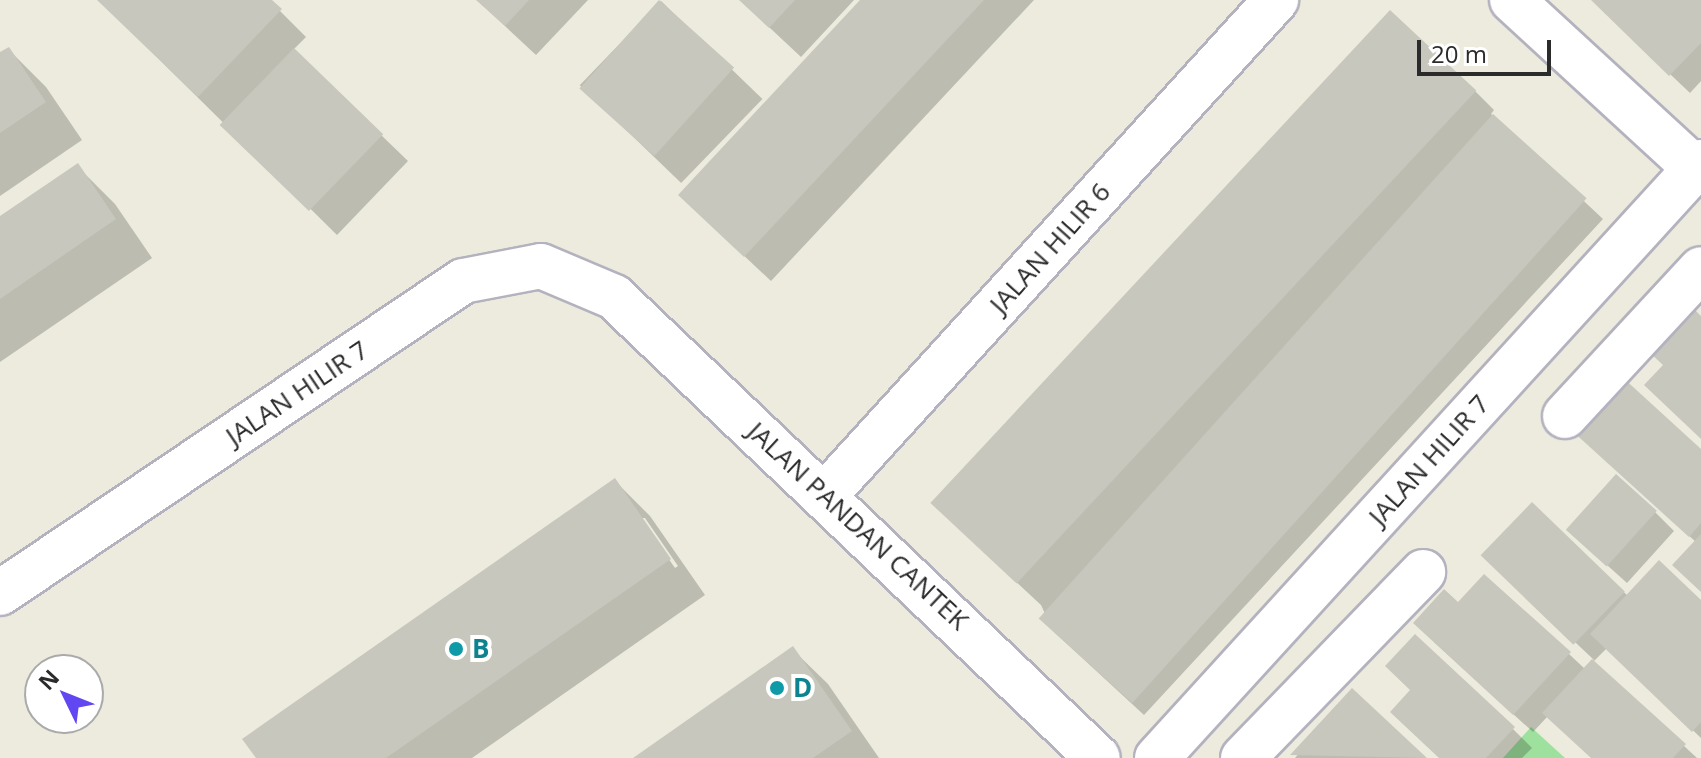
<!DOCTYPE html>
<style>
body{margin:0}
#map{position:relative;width:1701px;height:758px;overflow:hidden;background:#ecebde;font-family:"Open Sans",sans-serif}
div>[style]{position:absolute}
.green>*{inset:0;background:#9ee09e}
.shadow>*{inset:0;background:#0003;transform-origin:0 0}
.building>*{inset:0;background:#c8c7be;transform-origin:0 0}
.roads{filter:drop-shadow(2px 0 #b4b2be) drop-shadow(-2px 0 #b4b2be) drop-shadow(0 2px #b4b2be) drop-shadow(0 -2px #b4b2be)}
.minor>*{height:44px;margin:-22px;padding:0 22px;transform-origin:22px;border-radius:22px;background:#fff}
.dots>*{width:22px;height:22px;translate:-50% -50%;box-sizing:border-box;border:4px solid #fff;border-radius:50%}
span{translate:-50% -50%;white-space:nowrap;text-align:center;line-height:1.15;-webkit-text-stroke:8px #fff;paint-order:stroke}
.street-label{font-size:26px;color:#2b2b2b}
.culture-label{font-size:26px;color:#0d838f;font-weight:700}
.left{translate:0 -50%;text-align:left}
.north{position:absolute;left:24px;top:654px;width:80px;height:80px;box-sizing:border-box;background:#fff;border:2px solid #aaa;border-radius:50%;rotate:313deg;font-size:22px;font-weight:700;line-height:32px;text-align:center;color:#2b2b2b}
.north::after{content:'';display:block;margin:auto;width:28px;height:36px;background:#6147f1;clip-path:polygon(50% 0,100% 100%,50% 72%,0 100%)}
.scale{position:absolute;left:1417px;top:40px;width:134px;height:36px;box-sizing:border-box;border:4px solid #2b2b2b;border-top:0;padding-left:10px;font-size:24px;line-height:28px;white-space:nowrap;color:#2b2b2b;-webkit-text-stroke:6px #fff;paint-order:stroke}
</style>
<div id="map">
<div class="green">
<i style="clip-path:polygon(1531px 727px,1565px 758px,1503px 758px)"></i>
</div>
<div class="shadow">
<i style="clip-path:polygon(99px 0,269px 0,306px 37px,293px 50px,408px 161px,337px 235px)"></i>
<i style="clip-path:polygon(477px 0,588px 0,536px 55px)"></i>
<i style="clip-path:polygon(740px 0,854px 0,801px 57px)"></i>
<i style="clip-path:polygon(863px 0,1034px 0,771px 281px,707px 221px)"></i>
<i style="clip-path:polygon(1592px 0,1701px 0,1701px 81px,1690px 93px)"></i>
<i style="left:661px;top:1px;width:141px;height:117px;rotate:44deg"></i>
<i style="clip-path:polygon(8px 49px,46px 87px,82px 140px,0 196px,0 55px)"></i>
<i style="clip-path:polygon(1475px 91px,1494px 110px,1491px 114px,1603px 219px,1144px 715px,1053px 631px,1041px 605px,956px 526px)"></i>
<i style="clip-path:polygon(77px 166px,115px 204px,152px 258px,0 362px,0 219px)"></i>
<i style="clip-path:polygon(1592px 448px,1701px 452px,1701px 591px,1696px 542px)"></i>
<i style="clip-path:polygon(evenodd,615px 481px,650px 516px,705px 595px,472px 758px,258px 758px,615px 481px,640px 518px,645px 518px,678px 566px,675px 568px,640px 518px)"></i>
<i style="clip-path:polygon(1532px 505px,1628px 596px,1701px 602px,1701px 738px,1607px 648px,1593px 662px,1697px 758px,1592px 758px,1548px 716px,1533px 732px,1434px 642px,1458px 605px,1569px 654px,1585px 669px,1594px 660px,1503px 574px)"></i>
<i style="clip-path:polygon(1655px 512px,1674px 531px,1627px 583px,1588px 548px)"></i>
<i style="clip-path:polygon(792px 649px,828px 684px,879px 758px,637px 758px)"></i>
<i style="clip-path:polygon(1352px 691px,1424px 758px,1295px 758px)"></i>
<i style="clip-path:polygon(1513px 729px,1532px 748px,1522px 758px,1441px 758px)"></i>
</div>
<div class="building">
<i style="clip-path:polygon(97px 0,272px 0,282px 9px,198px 97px)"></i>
<i style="clip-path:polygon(476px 0,529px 0,505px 26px)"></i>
<i style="left:659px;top:0;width:101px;height:119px;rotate:42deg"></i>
<i style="clip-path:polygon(739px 0,795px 0,769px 28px)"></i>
<i style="clip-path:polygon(860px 0,984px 0,744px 257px,678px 195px)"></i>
<i style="clip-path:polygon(1591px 0,1701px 0,1701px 43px,1669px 76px)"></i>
<i style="left:1390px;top:10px;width:118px;height:674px;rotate:43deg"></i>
<i style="clip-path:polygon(9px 47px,46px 102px,0 133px,0 52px)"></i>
<i style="left:294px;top:48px;width:124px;height:107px;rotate:44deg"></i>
<i style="left:1493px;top:114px;width:126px;height:679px;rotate:42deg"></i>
<i style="clip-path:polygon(78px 163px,116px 219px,0 299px,0 216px)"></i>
<i style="clip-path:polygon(1691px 306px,1701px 316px,1701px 439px,1644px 385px,1663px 365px,1649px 352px)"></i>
<i style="clip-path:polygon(1620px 375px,1701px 449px,1701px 523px,1689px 537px,1570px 429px)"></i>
<i style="left:1616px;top:474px;width:55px;height:75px;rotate:42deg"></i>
<i style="clip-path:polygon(615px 478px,671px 559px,386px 758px,256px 758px,242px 739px)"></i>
<i style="left:1532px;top:502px;width:129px;height:74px;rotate:44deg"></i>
<i style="clip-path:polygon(1701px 534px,1701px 592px,1672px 565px)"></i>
<i style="clip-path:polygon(1659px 560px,1701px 600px,1701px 722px,1692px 732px,1590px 634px)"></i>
<i style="clip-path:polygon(1484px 574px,1571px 652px,1513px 715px,1413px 623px,1444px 589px,1458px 602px)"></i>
<i style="clip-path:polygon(1415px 634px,1515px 727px,1486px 758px,1439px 758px,1390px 712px,1410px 690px,1385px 666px)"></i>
<i style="clip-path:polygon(793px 646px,852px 731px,813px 758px,633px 758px)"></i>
<i style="clip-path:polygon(1592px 659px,1686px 744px,1673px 758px,1591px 758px,1542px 713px)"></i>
<i style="clip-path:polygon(1352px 688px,1427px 758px,1290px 755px)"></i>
</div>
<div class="roads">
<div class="minor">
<i style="left:1512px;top:0;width:250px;rotate:42.6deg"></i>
<i style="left:1565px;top:416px;width:200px;rotate:-47.2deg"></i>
<i style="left:825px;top:495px;width:670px;rotate:-47.66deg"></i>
<i style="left:0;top:593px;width:558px;rotate:-33.97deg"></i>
<i style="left:463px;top:281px;width:79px;rotate:-10.9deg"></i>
<i style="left:541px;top:266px;width:79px;rotate:23deg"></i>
<i style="left:614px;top:297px;width:668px;rotate:43.61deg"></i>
<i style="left:1157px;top:758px;width:807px;rotate:-47.61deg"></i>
<i style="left:1243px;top:758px;width:259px;rotate:-45.9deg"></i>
</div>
</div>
<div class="dots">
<i style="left:456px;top:649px;background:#0f9aa8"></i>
<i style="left:777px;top:688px;background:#0f9aa8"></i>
</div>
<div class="street-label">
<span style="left:1050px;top:248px;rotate:-48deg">JALAN HILIR 6</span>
<span style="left:297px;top:393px;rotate:-34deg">JALAN HILIR 7</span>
<span style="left:1429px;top:460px;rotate:-48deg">JALAN HILIR 7</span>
<span style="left:858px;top:526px;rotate:43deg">JALAN PANDAN CANTEK</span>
</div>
<div class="culture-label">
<span class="left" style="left:472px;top:649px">B</span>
<span class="left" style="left:793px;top:688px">D</span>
</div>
<div class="north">N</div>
<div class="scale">20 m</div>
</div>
